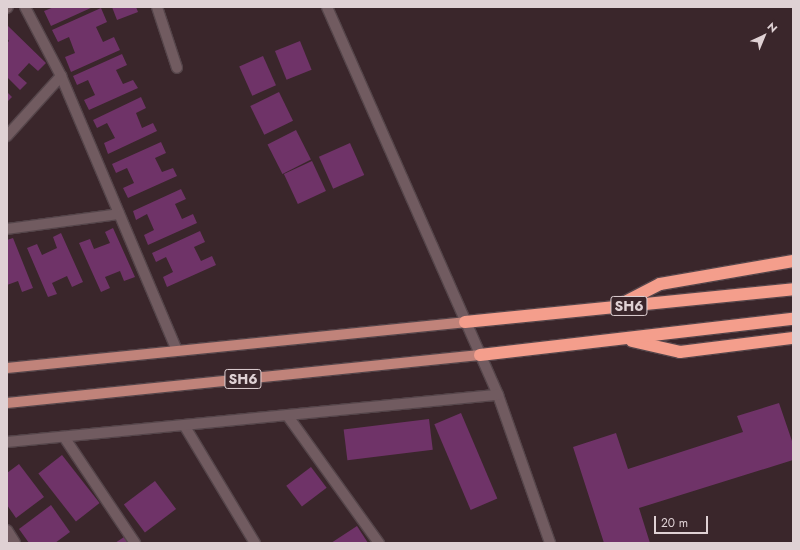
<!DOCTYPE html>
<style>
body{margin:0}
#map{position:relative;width:800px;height:550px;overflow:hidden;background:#3a262b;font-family:Jost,sans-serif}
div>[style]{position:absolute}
.building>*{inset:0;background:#6f3368;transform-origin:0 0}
.roads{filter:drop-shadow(1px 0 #55454a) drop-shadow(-1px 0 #55454a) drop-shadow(0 1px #55454a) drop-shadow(0 -1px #55454a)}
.minor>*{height:10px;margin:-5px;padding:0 5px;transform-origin:5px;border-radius:5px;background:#715b60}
.major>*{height:10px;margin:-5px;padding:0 5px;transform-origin:5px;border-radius:5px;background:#c0837a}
.highway>*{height:12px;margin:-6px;padding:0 6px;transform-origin:6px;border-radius:6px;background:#f49e8c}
span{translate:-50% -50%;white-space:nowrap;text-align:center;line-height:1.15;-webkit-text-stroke:4px #3a262b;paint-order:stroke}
.shield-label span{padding:1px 3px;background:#3a262b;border:1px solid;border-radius:3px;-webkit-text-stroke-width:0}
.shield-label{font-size:14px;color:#dfd1d4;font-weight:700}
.frame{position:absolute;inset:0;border:8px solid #dfd1d4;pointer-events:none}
.north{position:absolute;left:744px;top:16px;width:40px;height:40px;-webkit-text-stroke:3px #3a262b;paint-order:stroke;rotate:44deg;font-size:11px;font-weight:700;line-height:16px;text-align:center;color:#dfd1d4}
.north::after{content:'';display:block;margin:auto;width:14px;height:18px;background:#dfd1d4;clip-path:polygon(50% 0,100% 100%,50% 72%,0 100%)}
.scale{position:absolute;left:654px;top:516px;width:54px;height:18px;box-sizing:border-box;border:2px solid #dfd1d4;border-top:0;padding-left:5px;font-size:12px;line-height:14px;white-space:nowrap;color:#dfd1d4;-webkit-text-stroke:3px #3a262b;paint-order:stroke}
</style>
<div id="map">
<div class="building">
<i style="clip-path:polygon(54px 7px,93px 7px,51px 26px,44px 11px)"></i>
<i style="clip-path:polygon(112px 7px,136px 7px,138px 12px,117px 20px)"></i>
<i style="clip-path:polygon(101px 8px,107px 22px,96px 27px,103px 42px,114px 37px,120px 50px,71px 72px,65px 57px,75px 53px,69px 37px,58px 42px,52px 30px)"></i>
<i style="clip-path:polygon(7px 25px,46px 63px,38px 71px,29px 63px,18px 75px,27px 83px,20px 90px,7px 77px,7px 43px,9px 41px,7px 38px)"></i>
<i style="left:300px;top:41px;width:31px;height:27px;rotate:68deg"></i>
<i style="clip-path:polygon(122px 54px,127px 65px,116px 70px,123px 84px,133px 80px,138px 88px,89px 110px,84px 100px,95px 95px,88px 80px,77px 85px,73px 76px)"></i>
<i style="left:263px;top:56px;width:32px;height:26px;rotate:66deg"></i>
<i style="clip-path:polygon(7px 92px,12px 97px,7px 102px)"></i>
<i style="left:279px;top:92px;width:32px;height:32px;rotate:64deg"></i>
<i style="clip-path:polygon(141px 97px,146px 108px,136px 113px,142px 128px,153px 123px,157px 131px,108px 154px,104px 143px,115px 138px,107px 123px,97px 128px,93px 120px)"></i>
<i style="left:296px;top:130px;width:33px;height:32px;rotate:63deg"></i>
<i style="clip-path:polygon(161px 142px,166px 153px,155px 158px,162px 172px,173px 168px,177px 176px,128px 198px,123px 188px,134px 183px,127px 168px,116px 173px,112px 164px)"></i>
<i style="left:350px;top:143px;width:35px;height:34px;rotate:66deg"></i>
<i style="left:312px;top:161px;width:33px;height:31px;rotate:65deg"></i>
<i style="clip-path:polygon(181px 189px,186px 199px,175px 204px,182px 219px,193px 214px,197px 223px,148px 245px,144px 235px,154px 230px,147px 214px,136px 220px,133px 211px)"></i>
<i style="clip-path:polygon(113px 228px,135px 277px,124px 281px,120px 271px,105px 277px,110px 288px,101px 292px,79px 243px,90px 239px,94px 249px,110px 243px,105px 232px)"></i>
<i style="clip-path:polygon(200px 231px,205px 242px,194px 247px,201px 261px,212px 256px,216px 265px,167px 287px,163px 277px,173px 272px,166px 257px,156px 262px,152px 253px)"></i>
<i style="clip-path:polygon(61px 233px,83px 282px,72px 287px,67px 276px,52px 283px,57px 294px,48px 297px,27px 248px,37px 244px,42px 255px,57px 248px,53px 237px)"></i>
<i style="clip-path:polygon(13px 238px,33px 288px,22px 292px,18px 281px,7px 285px,7px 253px,8px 253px,7px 240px)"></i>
<i style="clip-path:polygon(779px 403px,792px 441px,793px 441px,793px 460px,639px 508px,650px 543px,604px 543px,573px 447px,616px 433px,628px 469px,743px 432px,737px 416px)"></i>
<i style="left:461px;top:413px;width:93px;height:29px;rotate:67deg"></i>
<i style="left:429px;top:419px;width:31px;height:86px;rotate:83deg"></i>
<i style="left:62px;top:455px;width:61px;height:30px;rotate:52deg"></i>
<i style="clip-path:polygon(19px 464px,44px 497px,16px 518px,7px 505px,7px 473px)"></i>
<i style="left:311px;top:467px;width:26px;height:31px;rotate:53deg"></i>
<i style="left:155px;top:481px;width:35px;height:39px;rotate:53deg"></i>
<i style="clip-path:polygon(51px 505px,70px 532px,55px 543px,29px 543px,19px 529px)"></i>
<i style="clip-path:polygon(357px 526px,368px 543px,331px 543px)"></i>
<i style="clip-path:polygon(124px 537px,128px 543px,115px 543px)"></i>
</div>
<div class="roads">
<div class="minor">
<i style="left:25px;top:7px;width:78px;rotate:62.4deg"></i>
<i style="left:61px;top:76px;width:298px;rotate:67.1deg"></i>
<i style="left:157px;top:7px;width:64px;rotate:71.8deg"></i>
<i style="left:327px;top:7px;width:424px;rotate:66.2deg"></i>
<i style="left:498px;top:395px;width:157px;rotate:70.6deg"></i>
<i style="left:7px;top:8px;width:1px;rotate:-45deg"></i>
<i style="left:7px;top:136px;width:81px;rotate:-48deg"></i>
<i style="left:7px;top:229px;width:113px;rotate:-7.6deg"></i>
<i style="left:287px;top:415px;width:158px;rotate:54.3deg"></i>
<i style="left:184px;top:425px;width:138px;rotate:59deg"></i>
<i style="left:64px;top:437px;width:128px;rotate:56.2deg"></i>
<i style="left:7px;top:442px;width:493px;rotate:-5.5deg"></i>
<i style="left:7px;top:530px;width:15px;rotate:58deg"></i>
</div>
<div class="major">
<i style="left:7px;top:368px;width:460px;rotate:-5.7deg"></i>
<i style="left:7px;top:403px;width:475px;rotate:-5.8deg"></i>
</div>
<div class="highway">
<i style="left:621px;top:304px;width:44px;rotate:-27.1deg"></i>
<i style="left:660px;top:284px;width:135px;rotate:-9.8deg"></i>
<i style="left:465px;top:322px;width:330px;rotate:-5.7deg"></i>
<i style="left:632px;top:341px;width:49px;rotate:12.9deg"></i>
<i style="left:680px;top:352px;width:114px;rotate:-7.1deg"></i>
<i style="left:480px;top:355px;width:315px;rotate:-6.6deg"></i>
</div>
</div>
<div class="shield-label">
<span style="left:629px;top:306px">SH6</span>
<span style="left:243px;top:379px">SH6</span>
</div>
<div class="frame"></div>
<div class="north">N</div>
<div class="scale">20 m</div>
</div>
